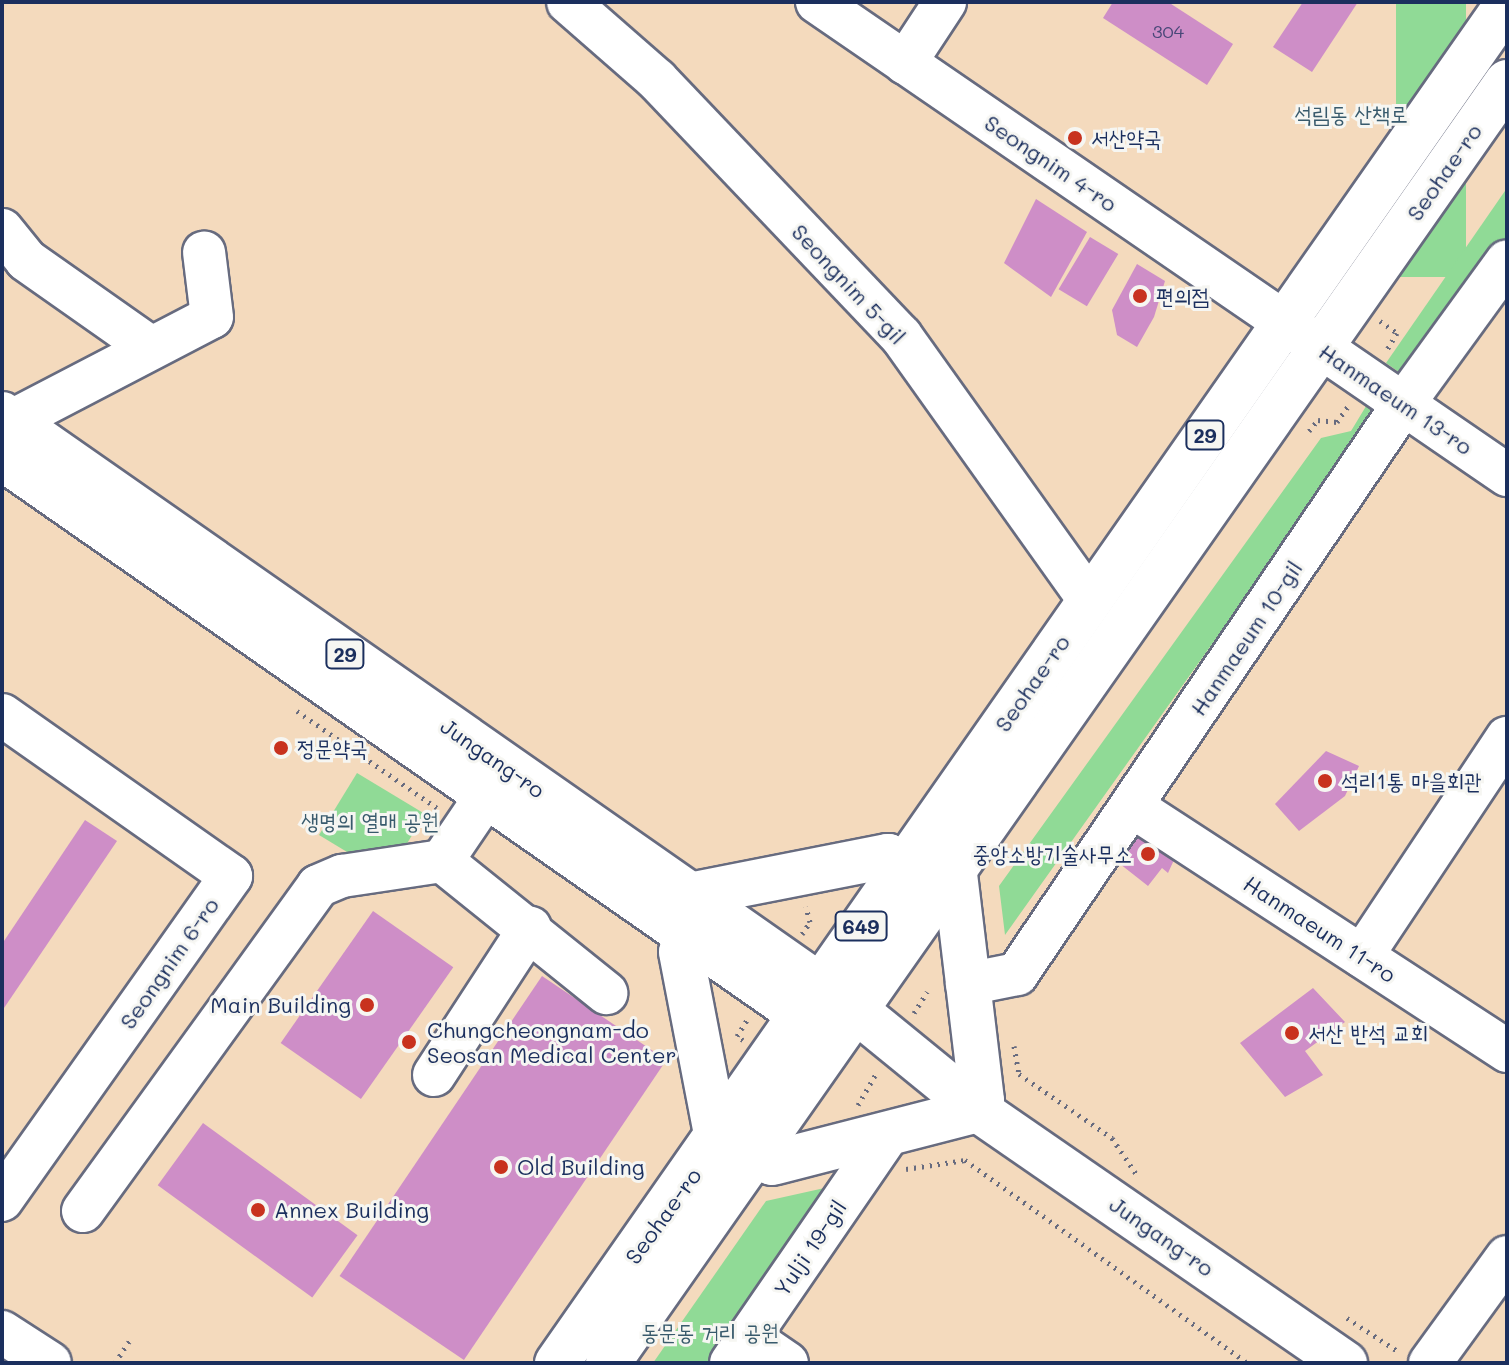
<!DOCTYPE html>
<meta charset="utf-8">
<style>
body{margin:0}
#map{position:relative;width:1509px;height:1365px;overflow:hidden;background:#f4dabd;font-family:Mali,"Poor Story",sans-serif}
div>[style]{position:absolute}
.green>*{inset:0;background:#90da96;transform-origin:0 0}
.building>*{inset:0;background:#ce8ec7;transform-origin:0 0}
.path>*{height:5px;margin-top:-2.5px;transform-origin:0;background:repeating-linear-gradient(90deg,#676b7f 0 2px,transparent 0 8px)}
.roads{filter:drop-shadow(2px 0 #676b7f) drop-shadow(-2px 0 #676b7f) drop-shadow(0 2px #676b7f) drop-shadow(0 -2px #676b7f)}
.minor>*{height:42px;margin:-21px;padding:0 21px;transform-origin:21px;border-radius:21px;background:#fff}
.major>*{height:44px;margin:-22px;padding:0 22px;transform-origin:22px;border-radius:22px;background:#fff}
.dots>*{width:22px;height:22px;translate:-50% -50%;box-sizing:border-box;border:4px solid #f6f6f2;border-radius:50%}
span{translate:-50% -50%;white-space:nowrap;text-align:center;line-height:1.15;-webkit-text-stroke:6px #f6f6f2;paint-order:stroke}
.number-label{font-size:18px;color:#484778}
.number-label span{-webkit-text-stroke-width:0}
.shield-label span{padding:2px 6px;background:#f6f6f2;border:2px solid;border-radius:6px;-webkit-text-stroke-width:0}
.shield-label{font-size:20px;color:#1b2f5e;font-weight:700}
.park-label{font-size:22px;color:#385a6c}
.poi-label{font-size:22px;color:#1b2f5e}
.left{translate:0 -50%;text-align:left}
.right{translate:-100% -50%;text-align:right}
.street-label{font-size:22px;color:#1b2f5e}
.frame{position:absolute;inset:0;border:4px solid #1b2f5e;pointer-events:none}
</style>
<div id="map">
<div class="green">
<i style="left:1396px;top:2px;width:70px;height:275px"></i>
<i style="clip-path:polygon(1507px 188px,1507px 246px,1413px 382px,1386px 363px)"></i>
<i style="clip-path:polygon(1371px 398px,1380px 408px,1005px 935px,999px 886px,1321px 438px,1351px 431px)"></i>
<i style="clip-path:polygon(357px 773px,425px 814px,403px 850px,357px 858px,319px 835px)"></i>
<i style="clip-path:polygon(847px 1183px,723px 1363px,653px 1363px,766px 1201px)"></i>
</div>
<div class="building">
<i style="clip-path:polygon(1113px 2px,1168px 2px,1233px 44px,1207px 85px,1103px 18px)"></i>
<i style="clip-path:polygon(1303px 2px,1358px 2px,1312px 72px,1273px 47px)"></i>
<i style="clip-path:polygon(1036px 199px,1087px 232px,1051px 297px,1004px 263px)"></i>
<i style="left:1090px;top:237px;width:33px;height:61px;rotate:31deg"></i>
<i style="clip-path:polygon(1137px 264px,1165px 281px,1154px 317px,1137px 347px,1117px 335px,1112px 310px)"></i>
<i style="clip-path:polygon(1326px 751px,1359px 766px,1345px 796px,1299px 831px,1275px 804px)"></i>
<i style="clip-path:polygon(85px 820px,117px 841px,2px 1011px,2px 944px)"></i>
<i style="clip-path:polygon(1145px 822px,1179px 849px,1168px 873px,1162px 868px,1148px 886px,1115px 860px)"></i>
<i style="left:373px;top:911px;width:98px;height:161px;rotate:35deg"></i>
<i style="left:542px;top:976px;width:150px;height:362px;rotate:34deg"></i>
<i style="clip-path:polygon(1313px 988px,1345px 1022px,1305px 1051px,1323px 1075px,1285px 1097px,1240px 1043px)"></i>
<i style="left:203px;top:1123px;width:191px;height:77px;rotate:36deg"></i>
</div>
<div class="path">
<i style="left:1380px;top:321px;width:21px;rotate:35deg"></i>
<i style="left:1397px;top:333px;width:21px;rotate:121deg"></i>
<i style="left:1309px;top:431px;width:14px;rotate:-51deg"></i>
<i style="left:1318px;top:420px;width:19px;rotate:6deg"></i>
<i style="left:1337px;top:422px;width:21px;rotate:-55deg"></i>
<i style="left:297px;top:711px;width:170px;rotate:34.7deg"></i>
<i style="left:802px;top:934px;width:14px;rotate:-56deg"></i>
<i style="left:810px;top:922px;width:16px;rotate:-105deg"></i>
<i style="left:914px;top:1013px;width:25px;rotate:-58deg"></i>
<i style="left:743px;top:1040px;width:7px;rotate:-146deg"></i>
<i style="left:737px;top:1036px;width:19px;rotate:-58deg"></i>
<i style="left:1014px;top:1046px;width:28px;rotate:80deg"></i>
<i style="left:1019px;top:1074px;width:113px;rotate:34.5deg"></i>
<i style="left:1112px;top:1138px;width:45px;rotate:56deg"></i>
<i style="left:858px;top:1105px;width:38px;rotate:-60deg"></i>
<i style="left:906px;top:1169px;width:60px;rotate:-8.7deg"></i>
<i style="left:965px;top:1160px;width:347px;rotate:35.7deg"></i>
<i style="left:1347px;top:1318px;width:62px;rotate:33.2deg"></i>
<i style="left:115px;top:1363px;width:30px;rotate:-57deg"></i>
</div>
<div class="roads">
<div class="minor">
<i style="left:568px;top:2px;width:118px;rotate:41.2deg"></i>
<i style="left:657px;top:80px;width:354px;rotate:46.4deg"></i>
<i style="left:901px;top:336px;width:325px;rotate:54.5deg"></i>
<i style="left:817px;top:2px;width:837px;rotate:34.43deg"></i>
<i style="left:905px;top:63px;width:73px;rotate:-56.7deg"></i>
<i style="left:2px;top:230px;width:38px;rotate:51deg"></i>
<i style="left:26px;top:260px;width:153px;rotate:35.1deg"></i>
<i style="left:12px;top:421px;width:225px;rotate:-27.5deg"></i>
<i style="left:212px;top:317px;width:65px;rotate:-97deg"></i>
<i style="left:2px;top:715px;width:280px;rotate:35.1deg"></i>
<i style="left:231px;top:876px;width:397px;rotate:125.3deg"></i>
<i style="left:1133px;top:807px;width:447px;rotate:33.1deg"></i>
<i style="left:442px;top:861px;width:211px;rotate:38.8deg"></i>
<i style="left:1362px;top:956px;width:262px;rotate:-56.4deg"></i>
<i style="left:967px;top:984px;width:51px;rotate:-11.3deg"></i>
<i style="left:1017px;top:974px;width:690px;rotate:-55.87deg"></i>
<i style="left:1404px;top:403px;width:175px;rotate:-54deg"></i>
<i style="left:434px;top:1075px;width:176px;rotate:-56.9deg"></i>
<i style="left:83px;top:1211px;width:401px;rotate:-54.1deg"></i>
<i style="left:318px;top:886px;width:26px;rotate:-23deg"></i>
<i style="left:342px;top:876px;width:101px;rotate:-8.5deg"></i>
<i style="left:442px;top:861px;width:112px;rotate:-55.9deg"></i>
<i style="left:2px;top:1332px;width:57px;rotate:32.9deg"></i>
<i style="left:749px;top:1337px;width:46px;rotate:34.4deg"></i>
<i style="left:731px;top:1363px;width:279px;rotate:-55.5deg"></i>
<i style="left:1430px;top:1363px;width:131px;rotate:-54deg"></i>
</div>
<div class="major">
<i style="left:2px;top:414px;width:1044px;rotate:34.94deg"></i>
<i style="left:858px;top:1012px;width:155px;rotate:39.2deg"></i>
<i style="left:978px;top:1110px;width:446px;rotate:34.6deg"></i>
<i style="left:2px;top:458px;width:1001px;rotate:34.87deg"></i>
<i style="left:955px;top:874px;width:229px;rotate:83.2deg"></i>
<i style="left:982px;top:1101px;width:10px;rotate:114deg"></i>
<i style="left:689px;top:895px;width:203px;rotate:-11.1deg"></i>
<i style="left:888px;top:856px;width:19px;rotate:32deg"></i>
<i style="left:688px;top:935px;width:18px;rotate:112deg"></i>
<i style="left:681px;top:952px;width:190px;rotate:79.1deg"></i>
<i style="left:756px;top:1154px;width:18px;rotate:29deg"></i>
<i style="left:772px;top:1163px;width:213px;rotate:-14.4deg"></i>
<i style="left:557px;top:1363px;width:1658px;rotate:-55.04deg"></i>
<i style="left:608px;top:1363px;width:1565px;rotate:-54.94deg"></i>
</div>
</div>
<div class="dots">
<i style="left:1075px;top:138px;background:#c8321e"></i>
<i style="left:1140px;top:296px;background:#c8321e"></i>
<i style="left:281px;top:748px;background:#c8321e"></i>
<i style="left:1325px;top:781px;background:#c8321e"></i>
<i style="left:1148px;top:854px;background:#c8321e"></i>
<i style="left:367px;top:1005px;background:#c8321e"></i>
<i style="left:1292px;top:1033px;background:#c8321e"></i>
<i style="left:409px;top:1042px;background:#c8321e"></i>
<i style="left:501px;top:1167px;background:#c8321e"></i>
<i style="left:258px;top:1210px;background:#c8321e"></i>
</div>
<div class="number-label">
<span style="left:1168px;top:31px">304</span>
</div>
<div class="shield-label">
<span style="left:1205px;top:435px">29</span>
<span style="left:345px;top:654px">29</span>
<span style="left:861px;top:926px">649</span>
</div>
<div class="park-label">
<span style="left:1351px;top:114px">석림동 산책로</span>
<span style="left:370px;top:821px">생명의 열매 공원</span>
<span style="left:710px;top:1332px">동문동 거리 공원</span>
</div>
<div class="poi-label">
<span class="left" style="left:1091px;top:138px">서산약국</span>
<span class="left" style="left:1156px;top:296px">편의점</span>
<span class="left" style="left:297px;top:748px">정문약국</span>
<span class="left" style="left:1341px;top:781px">석리1통 마을회관</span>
<span class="right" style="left:1132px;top:854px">중앙소방기술사무소</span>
<span class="right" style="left:351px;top:1005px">Main Building</span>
<span class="left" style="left:427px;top:1042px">Chungcheongnam-do<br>Seosan Medical Center</span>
<span class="left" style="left:1308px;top:1033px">서산 반석 교회</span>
<span class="left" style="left:517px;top:1167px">Old Building</span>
<span class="left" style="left:274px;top:1210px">Annex Building</span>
</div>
<div class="street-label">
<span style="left:1051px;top:163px;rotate:34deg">Seongnim 4-ro</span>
<span style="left:1444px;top:172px;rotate:-55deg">Seohae-ro</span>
<span style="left:849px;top:284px;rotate:47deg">Seongnim 5-gil</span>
<span style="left:1396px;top:399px;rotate:34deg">Hanmaeum 13-ro</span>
<span style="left:1246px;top:638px;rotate:-56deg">Hanmaeum 10-gil</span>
<span style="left:1032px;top:683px;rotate:-55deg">Seohae-ro</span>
<span style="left:493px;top:758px;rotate:35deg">Jungang-ro</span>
<span style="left:1320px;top:929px;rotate:33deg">Hanmaeum 11-ro</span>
<span style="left:169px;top:963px;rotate:-55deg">Seongnim 6-ro</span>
<span style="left:663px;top:1216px;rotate:-54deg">Seohae-ro</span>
<span style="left:1162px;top:1236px;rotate:35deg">Jungang-ro</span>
<span style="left:810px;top:1248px;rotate:-56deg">Yulji 19-gil</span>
</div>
<div class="frame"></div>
</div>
